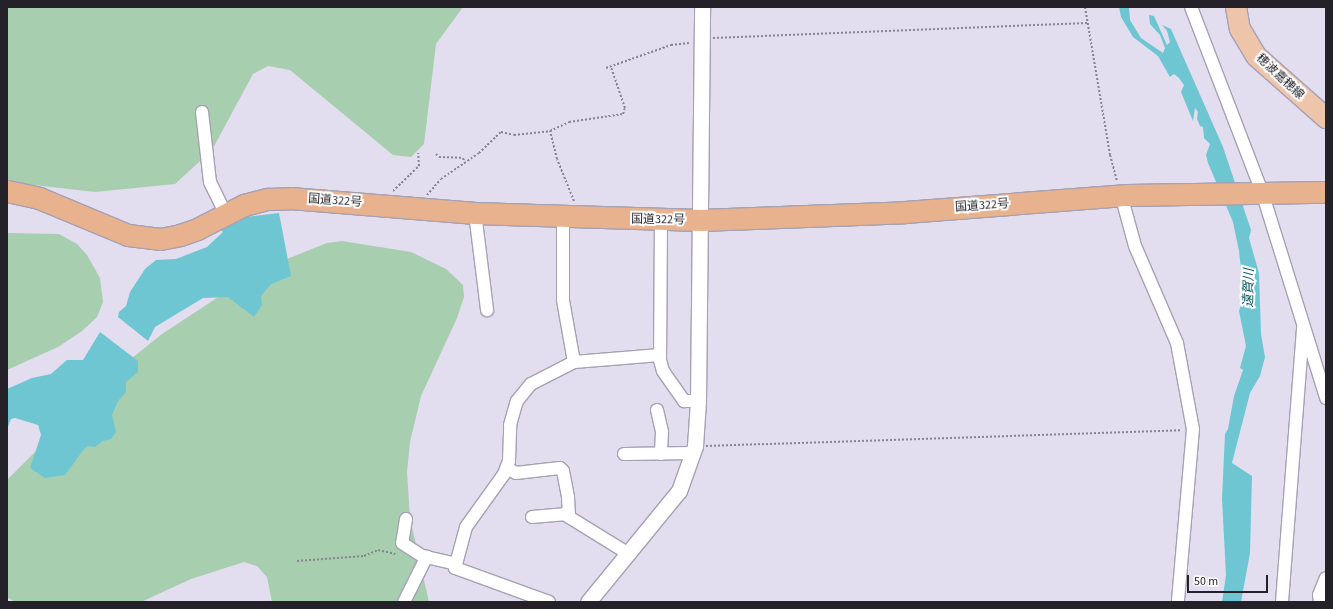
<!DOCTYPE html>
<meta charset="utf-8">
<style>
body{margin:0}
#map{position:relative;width:1333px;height:609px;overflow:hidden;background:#e2ddef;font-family:"Source Sans 3","Noto Sans JP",sans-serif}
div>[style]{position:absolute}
.green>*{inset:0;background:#a7ceae}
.water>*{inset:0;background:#6ec6d3}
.path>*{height:2px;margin-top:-1px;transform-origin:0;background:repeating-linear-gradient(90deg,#87838f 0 2px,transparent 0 4px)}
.roads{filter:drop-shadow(1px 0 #a6a1b2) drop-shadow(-1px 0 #a6a1b2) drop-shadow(0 1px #a6a1b2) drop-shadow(0 -1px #a6a1b2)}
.minor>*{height:12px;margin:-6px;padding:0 6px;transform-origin:6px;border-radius:6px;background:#fff}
.tertiary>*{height:15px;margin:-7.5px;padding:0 7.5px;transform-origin:7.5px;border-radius:7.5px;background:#fff}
.primary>*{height:20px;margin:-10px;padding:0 10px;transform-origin:10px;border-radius:10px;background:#eec5aa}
.trunk>*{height:21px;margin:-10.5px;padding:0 10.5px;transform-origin:10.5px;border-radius:10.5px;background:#e8b28e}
span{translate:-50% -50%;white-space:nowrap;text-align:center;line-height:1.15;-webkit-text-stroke:4px #fff;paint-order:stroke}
.street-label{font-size:12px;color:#242228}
.water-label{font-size:13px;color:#065760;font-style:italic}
.frame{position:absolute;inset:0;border:8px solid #242228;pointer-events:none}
.scale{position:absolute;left:1187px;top:575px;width:81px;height:18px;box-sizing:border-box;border:2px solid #242228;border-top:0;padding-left:5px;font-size:12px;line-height:14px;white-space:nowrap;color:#242228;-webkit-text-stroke:3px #fff;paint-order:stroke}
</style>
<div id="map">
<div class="green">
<i style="clip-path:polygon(7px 7px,463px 7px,436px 44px,424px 144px,411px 157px,393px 155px,290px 70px,268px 66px,253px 74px,212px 150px,175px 184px,95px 192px,7px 182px)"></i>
<i style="clip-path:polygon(7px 233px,59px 234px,77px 244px,87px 255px,100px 278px,103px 302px,97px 317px,82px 331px,58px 347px,7px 370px)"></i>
<i style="clip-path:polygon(342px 241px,411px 252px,446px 269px,463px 285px,464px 297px,457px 318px,421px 396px,410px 442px,407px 472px,410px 518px,429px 602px,272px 602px,267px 577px,257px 566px,244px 562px,191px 579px,141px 602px,15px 602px,7px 597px,7px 480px,116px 371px,162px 334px,223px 294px,282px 261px,327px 243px)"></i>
</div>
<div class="water">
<i style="clip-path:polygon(1119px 7px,1129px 7px,1130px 20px,1141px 38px,1163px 53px,1165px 48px,1160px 35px,1150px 24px,1149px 15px,1154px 16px,1167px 45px,1170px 42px,1167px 31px,1162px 25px,1171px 29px,1223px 147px,1251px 230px,1249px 238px,1259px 273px,1261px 334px,1265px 357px,1260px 376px,1250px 393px,1232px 463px,1252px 476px,1250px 553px,1241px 602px,1222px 602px,1226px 575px,1222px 499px,1225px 434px,1228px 429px,1234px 396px,1243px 370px,1240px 368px,1246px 346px,1239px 311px,1244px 297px,1239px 251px,1233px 222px,1208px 163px,1206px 155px,1210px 144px,1204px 138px,1203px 127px,1200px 126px,1197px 119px,1198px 112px,1195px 108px,1193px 121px,1181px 92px,1184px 85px,1179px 78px,1174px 74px,1170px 77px,1158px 56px,1133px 37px,1121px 17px)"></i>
<i style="clip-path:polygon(279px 213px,291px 276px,271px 284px,261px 296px,262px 305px,254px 317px,228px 297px,203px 298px,155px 327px,148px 341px,118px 317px,119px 312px,126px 306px,130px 292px,145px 269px,156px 260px,176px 259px,207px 247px,223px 232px,220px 229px,245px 217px)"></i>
<i style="clip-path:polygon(100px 332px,138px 361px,138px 372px,126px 382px,126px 392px,118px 401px,112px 415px,116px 432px,111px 439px,103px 441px,95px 447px,88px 446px,84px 449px,65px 475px,45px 478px,30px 468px,41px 435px,38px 425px,15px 418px,11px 419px,7px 429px,7px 389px,32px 378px,51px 374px,67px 360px,83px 360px)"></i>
</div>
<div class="path">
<i style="left:1085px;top:7px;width:150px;rotate:80.4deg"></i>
<i style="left:1110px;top:155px;width:27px;rotate:75deg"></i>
<i style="left:713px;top:38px;width:375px;rotate:-2.3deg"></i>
<i style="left:606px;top:68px;width:69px;rotate:-19.5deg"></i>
<i style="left:671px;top:45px;width:18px;rotate:-6deg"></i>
<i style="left:436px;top:154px;width:4px;rotate:45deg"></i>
<i style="left:439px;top:157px;width:24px;rotate:2deg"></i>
<i style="left:463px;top:158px;width:5px;rotate:68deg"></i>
<i style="left:393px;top:191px;width:36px;rotate:-44deg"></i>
<i style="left:419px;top:166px;width:13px;rotate:-94deg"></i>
<i style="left:427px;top:195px;width:21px;rotate:-49deg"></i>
<i style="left:441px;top:179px;width:46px;rotate:-34.4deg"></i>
<i style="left:479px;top:153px;width:30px;rotate:-44deg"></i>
<i style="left:501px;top:132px;width:13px;rotate:13deg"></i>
<i style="left:514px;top:135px;width:36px;rotate:-6deg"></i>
<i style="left:574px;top:201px;width:45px;rotate:-112deg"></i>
<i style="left:557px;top:159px;width:29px;rotate:-104deg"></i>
<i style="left:550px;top:131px;width:21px;rotate:-25deg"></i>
<i style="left:569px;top:122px;width:55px;rotate:-8.4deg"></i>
<i style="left:623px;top:114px;width:6px;rotate:-72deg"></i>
<i style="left:625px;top:108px;width:43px;rotate:-108.9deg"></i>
<i style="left:706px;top:446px;width:476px;rotate:-1.9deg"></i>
<i style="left:297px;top:561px;width:67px;rotate:-4.3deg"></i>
<i style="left:364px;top:556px;width:15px;rotate:-23deg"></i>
<i style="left:378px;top:550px;width:18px;rotate:13deg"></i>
</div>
<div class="roads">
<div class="minor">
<i style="left:1191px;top:7px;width:198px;rotate:69deg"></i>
<i style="left:1262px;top:192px;width:216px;rotate:72.7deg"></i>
<i style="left:202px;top:112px;width:70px;rotate:83.5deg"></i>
<i style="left:210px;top:182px;width:34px;rotate:64deg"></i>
<i style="left:1121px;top:195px;width:53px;rotate:74.6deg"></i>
<i style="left:1135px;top:246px;width:106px;rotate:66.6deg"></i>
<i style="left:1177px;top:343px;width:87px;rotate:79.5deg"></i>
<i style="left:1193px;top:429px;width:174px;rotate:95deg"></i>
<i style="left:475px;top:213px;width:98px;rotate:82.9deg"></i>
<i style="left:661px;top:220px;width:140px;rotate:90.4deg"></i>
<i style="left:660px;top:360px;width:11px;rotate:75deg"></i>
<i style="left:663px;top:371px;width:37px;rotate:55deg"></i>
<i style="left:684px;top:401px;width:14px"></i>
<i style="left:574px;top:362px;width:86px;rotate:-4.7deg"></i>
<i style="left:657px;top:410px;width:23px;rotate:77deg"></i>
<i style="left:662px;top:432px;width:22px;rotate:93deg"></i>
<i style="left:624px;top:454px;width:69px;rotate:-0.8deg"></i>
<i style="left:507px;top:468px;width:10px;rotate:29deg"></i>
<i style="left:516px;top:473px;width:44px;rotate:-6.5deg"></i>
<i style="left:560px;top:468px;width:4px;rotate:45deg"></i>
<i style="left:563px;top:471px;width:26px;rotate:79deg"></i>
<i style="left:568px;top:497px;width:19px;rotate:87deg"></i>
<i style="left:532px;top:517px;width:32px;rotate:-5deg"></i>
<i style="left:564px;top:514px;width:76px;rotate:31.6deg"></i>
<i style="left:406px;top:519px;width:24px;rotate:99deg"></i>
<i style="left:402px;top:543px;width:24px;rotate:33deg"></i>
<i style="left:422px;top:556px;width:35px;rotate:13deg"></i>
<i style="left:404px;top:602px;width:51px;rotate:-63.4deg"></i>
<i style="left:549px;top:602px;width:100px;rotate:-160.1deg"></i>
<i style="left:455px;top:568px;width:42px;rotate:-75deg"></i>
<i style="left:466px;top:527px;width:65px;rotate:-54.4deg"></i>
<i style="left:504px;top:474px;width:14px;rotate:-69deg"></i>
<i style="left:509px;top:461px;width:36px;rotate:-88deg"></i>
<i style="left:510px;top:425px;width:25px;rotate:-74deg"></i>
<i style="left:517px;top:401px;width:22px;rotate:-51deg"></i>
<i style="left:531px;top:384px;width:48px;rotate:-27.1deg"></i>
<i style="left:574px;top:362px;width:63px;rotate:-100.1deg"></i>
<i style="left:563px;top:300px;width:83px;rotate:-90deg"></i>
<i style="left:1282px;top:602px;width:275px;rotate:-85.6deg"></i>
<i style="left:1320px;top:602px;width:7px;rotate:-98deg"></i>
<i style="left:1319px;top:595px;width:18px;rotate:-68deg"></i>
</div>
<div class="tertiary">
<i style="left:588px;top:602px;width:144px;rotate:-50.7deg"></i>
<i style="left:679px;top:491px;width:48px;rotate:-70.4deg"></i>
<i style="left:695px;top:446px;width:45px;rotate:-86.2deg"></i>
<i style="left:698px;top:401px;width:394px;rotate:-89.4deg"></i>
</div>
<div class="primary">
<i style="left:1236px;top:7px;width:22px;rotate:80deg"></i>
<i style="left:1240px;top:29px;width:31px;rotate:59deg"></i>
<i style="left:1256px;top:56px;width:94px;rotate:41.5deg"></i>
</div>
<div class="trunk">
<i style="left:7px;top:191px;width:33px;rotate:12deg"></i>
<i style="left:39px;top:198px;width:96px;rotate:22.6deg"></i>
<i style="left:128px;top:235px;width:32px;rotate:7deg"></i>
<i style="left:160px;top:239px;width:20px;rotate:-11deg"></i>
<i style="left:180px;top:235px;width:18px;rotate:-19deg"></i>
<i style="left:197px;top:229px;width:53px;rotate:-27.1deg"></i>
<i style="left:244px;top:205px;width:24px;rotate:-15deg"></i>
<i style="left:267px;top:199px;width:23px;rotate:-2deg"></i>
<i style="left:290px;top:198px;width:186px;rotate:4.6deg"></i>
<i style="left:475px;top:213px;width:226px;rotate:1.8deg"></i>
<i style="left:701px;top:220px;width:204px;rotate:-2.2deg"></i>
<i style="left:905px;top:212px;width:223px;rotate:-4.4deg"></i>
<i style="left:1127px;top:195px;width:199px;rotate:-0.9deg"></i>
</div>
</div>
<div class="street-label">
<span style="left:1280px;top:77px;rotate:43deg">穂波嘉穂線</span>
<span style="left:335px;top:201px;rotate:4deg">国道322号</span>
<span style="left:982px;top:206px;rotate:-4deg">国道322号</span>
<span style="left:658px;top:220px;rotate:1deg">国道322号</span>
</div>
<div class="water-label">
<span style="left:1249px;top:288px;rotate:-89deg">遠賀川</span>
</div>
<div class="frame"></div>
<div class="scale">50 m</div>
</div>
